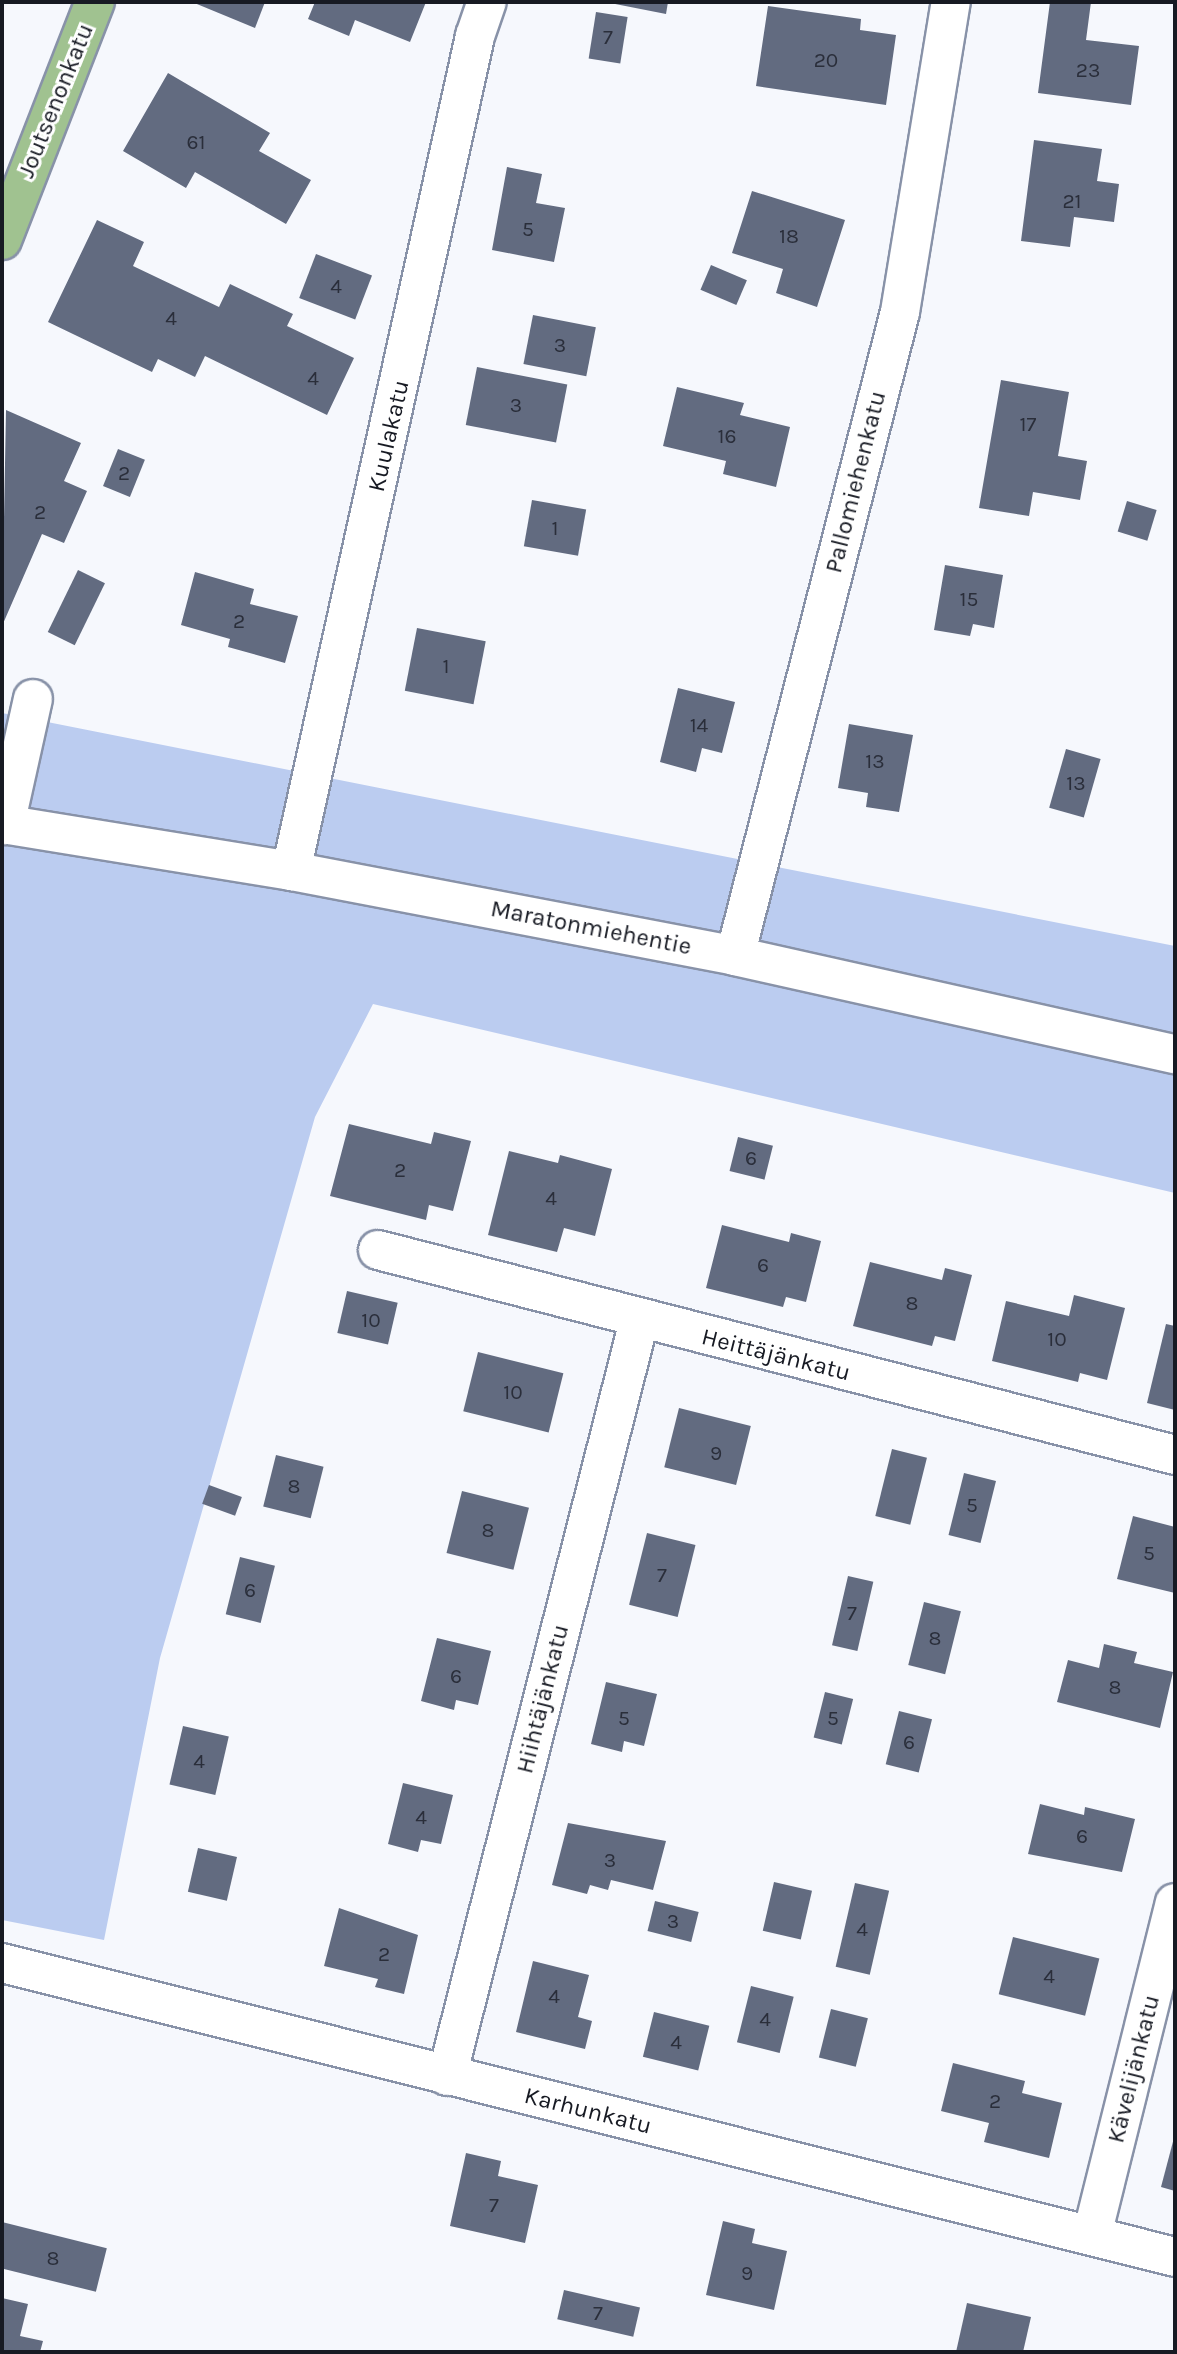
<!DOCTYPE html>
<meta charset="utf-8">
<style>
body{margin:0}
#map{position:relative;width:1177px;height:2354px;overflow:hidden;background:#f6f8fd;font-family:Karla,sans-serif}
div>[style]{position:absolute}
.green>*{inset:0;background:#bbccf0}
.building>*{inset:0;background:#626b80;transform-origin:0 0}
.roads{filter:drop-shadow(2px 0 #8892a8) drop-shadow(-2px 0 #8892a8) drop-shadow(0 2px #8892a8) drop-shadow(0 -2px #8892a8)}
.minor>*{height:38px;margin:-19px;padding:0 19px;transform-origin:19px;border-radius:19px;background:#fff}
.major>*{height:38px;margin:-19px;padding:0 19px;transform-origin:19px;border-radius:19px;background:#a0c290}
span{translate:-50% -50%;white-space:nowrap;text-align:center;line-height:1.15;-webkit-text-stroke:6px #fff;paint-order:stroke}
.number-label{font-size:21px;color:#2a2e3a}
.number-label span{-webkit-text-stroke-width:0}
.street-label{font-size:24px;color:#171a23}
.frame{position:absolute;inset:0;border:4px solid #171a23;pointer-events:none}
</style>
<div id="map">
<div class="green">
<i style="clip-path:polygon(2px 713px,1175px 946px,1175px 1193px,373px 1004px,315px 1117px,160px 1658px,104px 1940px,2px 1920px)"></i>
</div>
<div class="building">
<i style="clip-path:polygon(192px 2px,265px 2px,255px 28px)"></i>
<i style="clip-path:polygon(315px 2px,426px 2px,410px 42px,355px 20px,349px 36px,308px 19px)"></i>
<i style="clip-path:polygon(605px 2px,668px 2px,666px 14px)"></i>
<i style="clip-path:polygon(1050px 2px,1091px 2px,1086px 40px,1139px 46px,1131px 105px,1038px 93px)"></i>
<i style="clip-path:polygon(768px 6px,861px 19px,860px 30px,896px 35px,886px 105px,756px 86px)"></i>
<i style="left:596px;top:12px;width:32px;height:47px;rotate:9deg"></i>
<i style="clip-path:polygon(168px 73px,270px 133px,259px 151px,311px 180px,286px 224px,195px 172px,186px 188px,123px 151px)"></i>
<i style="clip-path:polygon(1034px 140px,1102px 149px,1097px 181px,1119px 184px,1114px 222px,1074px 217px,1070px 247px,1021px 241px)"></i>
<i style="clip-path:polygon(507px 167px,542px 174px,536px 203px,565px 208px,554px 262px,492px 250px)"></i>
<i style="clip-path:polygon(752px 191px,845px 220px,817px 307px,776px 293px,783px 269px,732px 253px)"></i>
<i style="clip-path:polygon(97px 220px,144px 242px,133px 266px,219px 307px,230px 284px,293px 314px,287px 326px,354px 358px,327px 415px,205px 356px,195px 377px,158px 359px,152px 372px,48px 322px)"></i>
<i style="left:316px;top:254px;width:60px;height:47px;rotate:21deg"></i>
<i style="left:711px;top:265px;width:39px;height:27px;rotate:23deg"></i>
<i style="left:533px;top:315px;width:64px;height:50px;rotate:11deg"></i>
<i style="left:477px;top:367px;width:92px;height:59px;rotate:11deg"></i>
<i style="clip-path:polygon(1001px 380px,1069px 392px,1058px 456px,1087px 461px,1080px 500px,1033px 492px,1029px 516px,979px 508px)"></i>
<i style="clip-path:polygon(677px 387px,744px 403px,740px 415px,790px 427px,776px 487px,723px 474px,726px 461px,663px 446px)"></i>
<i style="clip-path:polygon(6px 410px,81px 443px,64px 481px,87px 491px,64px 543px,42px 534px,2px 626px)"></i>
<i style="left:118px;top:449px;width:29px;height:40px;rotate:22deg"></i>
<i style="left:532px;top:500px;width:55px;height:47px;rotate:10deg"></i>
<i style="left:1127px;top:501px;width:31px;height:32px;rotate:17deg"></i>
<i style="clip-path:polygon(945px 565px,1003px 575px,994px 628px,973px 624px,970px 636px,934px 630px)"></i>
<i style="left:78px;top:570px;width:30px;height:69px;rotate:26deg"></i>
<i style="clip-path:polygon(195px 572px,254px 589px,250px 604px,298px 616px,285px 663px,228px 647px,230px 639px,181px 625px)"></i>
<i style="left:417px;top:628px;width:70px;height:64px;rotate:11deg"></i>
<i style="clip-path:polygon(678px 688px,735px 702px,722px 753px,702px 748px,696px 772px,660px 762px)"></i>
<i style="clip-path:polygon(849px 724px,913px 735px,899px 812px,866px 807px,868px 793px,838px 788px)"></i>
<i style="left:1066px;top:749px;width:36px;height:61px;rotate:16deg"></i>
<i style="clip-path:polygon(349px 1124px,431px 1144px,434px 1132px,471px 1141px,453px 1211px,429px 1205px,426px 1220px,330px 1196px)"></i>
<i style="left:738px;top:1137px;width:36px;height:35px;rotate:14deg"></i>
<i style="clip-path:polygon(509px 1151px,558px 1163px,560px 1155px,612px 1169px,595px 1236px,564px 1228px,557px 1252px,488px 1235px)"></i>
<i style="clip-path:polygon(722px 1225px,789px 1242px,791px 1233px,821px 1241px,806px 1302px,786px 1297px,783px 1307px,706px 1288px)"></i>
<i style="clip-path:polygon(870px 1262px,942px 1280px,945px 1268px,972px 1275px,955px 1341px,935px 1336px,932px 1346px,853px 1326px)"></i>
<i style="left:347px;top:1291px;width:52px;height:43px;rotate:13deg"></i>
<i style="clip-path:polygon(1074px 1295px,1125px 1308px,1107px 1380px,1080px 1373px,1078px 1382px,992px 1361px,1006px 1301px,1069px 1316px)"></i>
<i style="clip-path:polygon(1166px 1324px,1175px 1326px,1175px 1410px,1147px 1403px)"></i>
<i style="left:478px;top:1352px;width:88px;height:61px;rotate:14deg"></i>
<i style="left:679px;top:1408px;width:74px;height:61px;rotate:14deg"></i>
<i style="left:892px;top:1449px;width:36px;height:69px;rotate:14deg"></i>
<i style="left:276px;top:1455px;width:49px;height:53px;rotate:14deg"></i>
<i style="left:964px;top:1473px;width:33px;height:64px;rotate:14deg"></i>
<i style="left:209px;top:1485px;width:35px;height:20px;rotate:20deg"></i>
<i style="left:462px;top:1491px;width:69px;height:64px;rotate:14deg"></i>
<i style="clip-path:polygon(1133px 1516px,1175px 1527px,1175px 1593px,1117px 1579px)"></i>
<i style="left:647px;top:1533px;width:50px;height:74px;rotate:14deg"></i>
<i style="left:240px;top:1557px;width:36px;height:59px;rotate:14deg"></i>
<i style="left:848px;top:1576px;width:26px;height:71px;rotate:13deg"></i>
<i style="left:924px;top:1602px;width:38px;height:65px;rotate:14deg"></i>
<i style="clip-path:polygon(437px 1638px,491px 1651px,478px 1705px,456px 1700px,454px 1710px,421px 1701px)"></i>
<i style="clip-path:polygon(1104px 1644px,1137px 1652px,1134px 1663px,1173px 1672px,1160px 1728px,1057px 1702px,1068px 1660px,1099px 1668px)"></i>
<i style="clip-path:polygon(606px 1682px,657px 1694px,644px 1746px,624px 1741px,622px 1752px,591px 1744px)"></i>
<i style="left:825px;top:1692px;width:29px;height:47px;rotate:14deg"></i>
<i style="left:899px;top:1711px;width:34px;height:55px;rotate:14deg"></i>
<i style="left:183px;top:1726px;width:47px;height:60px;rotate:13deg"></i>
<i style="clip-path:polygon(403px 1783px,453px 1795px,441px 1844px,421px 1840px,418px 1852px,388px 1844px)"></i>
<i style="clip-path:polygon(1040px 1804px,1084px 1815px,1085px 1807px,1135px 1819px,1122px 1872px,1028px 1854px)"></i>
<i style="clip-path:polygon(568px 1823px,666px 1841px,653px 1890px,611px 1880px,608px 1890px,590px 1885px,587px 1894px,552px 1885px)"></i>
<i style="left:198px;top:1848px;width:40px;height:45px;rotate:13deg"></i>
<i style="left:774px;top:1882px;width:39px;height:50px;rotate:13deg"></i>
<i style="left:855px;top:1883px;width:35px;height:86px;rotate:13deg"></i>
<i style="left:655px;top:1901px;width:45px;height:31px;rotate:14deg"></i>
<i style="clip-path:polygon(339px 1908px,418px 1935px,404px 1994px,375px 1987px,378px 1979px,324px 1966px)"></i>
<i style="left:1013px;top:1937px;width:89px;height:59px;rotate:14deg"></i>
<i style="clip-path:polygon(533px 1961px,589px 1975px,578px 2017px,592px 2021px,585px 2049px,516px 2032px)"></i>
<i style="left:751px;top:1986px;width:44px;height:58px;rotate:14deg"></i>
<i style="left:831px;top:2009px;width:38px;height:50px;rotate:14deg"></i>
<i style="left:654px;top:2012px;width:57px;height:46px;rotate:14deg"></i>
<i style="clip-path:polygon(953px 2063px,1025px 2081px,1022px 2093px,1062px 2103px,1049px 2158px,984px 2142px,989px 2123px,941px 2111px)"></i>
<i style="clip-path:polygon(1175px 2134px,1175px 2191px,1161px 2187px)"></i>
<i style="clip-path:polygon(466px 2153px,501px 2161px,498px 2176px,538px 2185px,525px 2243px,450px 2226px)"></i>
<i style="clip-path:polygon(723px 2221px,755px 2229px,752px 2243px,787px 2251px,774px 2310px,706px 2295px)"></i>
<i style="left:2px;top:2222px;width:108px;height:45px;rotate:14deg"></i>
<i style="left:564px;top:2290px;width:78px;height:30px;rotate:13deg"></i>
<i style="clip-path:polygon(2px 2298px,28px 2304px,20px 2336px,43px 2341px,40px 2352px,2px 2352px)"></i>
<i style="clip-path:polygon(967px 2303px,1031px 2317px,1023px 2352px,956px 2352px)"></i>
</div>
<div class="roads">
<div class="minor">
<i style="left:2px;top:824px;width:293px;rotate:9.2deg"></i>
<i style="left:291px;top:871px;width:452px;rotate:10.8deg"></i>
<i style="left:735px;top:956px;width:451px;rotate:12.6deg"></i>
<i style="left:5px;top:825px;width:129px;rotate:-77.5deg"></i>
<i style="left:291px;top:871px;width:855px;rotate:-77.57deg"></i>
<i style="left:475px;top:36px;width:36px;rotate:-71deg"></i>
<i style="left:735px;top:956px;width:665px;rotate:-75.63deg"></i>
<i style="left:900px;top:312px;width:314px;rotate:-80.7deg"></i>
<i style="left:378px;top:1250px;width:823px;rotate:14.42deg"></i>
<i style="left:2px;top:1963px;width:1209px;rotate:14.07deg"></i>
<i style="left:447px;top:2076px;width:779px;rotate:-75.73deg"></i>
<i style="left:1092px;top:2235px;width:342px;rotate:-76deg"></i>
</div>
<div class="major">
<i style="left:2px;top:240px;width:256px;rotate:-68.7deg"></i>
</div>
</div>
<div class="number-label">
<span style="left:608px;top:37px">7</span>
<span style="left:826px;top:60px">20</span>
<span style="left:1088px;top:70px">23</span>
<span style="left:196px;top:142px">61</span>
<span style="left:1072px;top:201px">21</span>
<span style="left:528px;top:229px">5</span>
<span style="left:789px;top:236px">18</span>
<span style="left:336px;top:286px">4</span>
<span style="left:171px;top:318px">4</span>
<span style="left:560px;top:345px">3</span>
<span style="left:313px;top:378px">4</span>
<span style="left:516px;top:405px">3</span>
<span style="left:1028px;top:424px">17</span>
<span style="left:727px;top:436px">16</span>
<span style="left:124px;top:473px">2</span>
<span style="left:40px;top:512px">2</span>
<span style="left:555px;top:528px">1</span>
<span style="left:969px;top:599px">15</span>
<span style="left:239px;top:621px">2</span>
<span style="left:446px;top:666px">1</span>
<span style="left:699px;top:725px">14</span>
<span style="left:875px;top:761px">13</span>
<span style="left:1076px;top:783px">13</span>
<span style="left:751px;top:1158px">6</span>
<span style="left:400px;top:1170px">2</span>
<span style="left:551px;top:1198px">4</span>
<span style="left:763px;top:1265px">6</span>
<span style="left:912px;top:1303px">8</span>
<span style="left:371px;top:1320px">10</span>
<span style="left:1057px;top:1339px">10</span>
<span style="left:513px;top:1392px">10</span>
<span style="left:716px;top:1453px">9</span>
<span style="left:294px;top:1486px">8</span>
<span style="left:972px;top:1505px">5</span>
<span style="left:488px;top:1530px">8</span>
<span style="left:1149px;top:1553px">5</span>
<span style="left:662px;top:1575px">7</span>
<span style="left:250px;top:1590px">6</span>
<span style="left:852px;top:1613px">7</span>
<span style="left:935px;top:1638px">8</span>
<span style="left:456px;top:1676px">6</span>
<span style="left:1115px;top:1687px">8</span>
<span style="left:624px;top:1718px">5</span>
<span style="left:833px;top:1718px">5</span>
<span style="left:909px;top:1742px">6</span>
<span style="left:199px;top:1761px">4</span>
<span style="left:421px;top:1817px">4</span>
<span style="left:1082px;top:1836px">6</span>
<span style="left:610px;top:1860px">3</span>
<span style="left:673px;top:1921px">3</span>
<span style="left:862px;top:1929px">4</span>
<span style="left:384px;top:1954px">2</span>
<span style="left:1049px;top:1976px">4</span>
<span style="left:554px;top:1996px">4</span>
<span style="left:765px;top:2019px">4</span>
<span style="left:676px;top:2042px">4</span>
<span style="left:995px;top:2101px">2</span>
<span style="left:494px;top:2205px">7</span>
<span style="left:53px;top:2258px">8</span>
<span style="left:747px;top:2273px">9</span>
<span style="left:598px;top:2313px">7</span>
</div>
<div class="street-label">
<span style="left:56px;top:101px;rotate:-68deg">Joutsenonkatu</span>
<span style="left:389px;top:436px;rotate:-77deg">Kuulakatu</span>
<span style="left:856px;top:482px;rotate:-76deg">Pallomiehenkatu</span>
<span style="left:591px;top:928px;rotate:11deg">Maratonmiehentie</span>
<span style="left:776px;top:1355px;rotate:14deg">Heittäjänkatu</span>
<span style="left:543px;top:1699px;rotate:-76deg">Hiihtäjänkatu</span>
<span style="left:1134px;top:2069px;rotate:-76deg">Kävelijänkatu</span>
<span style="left:588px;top:2111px;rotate:14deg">Karhunkatu</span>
</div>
<div class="frame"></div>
</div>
